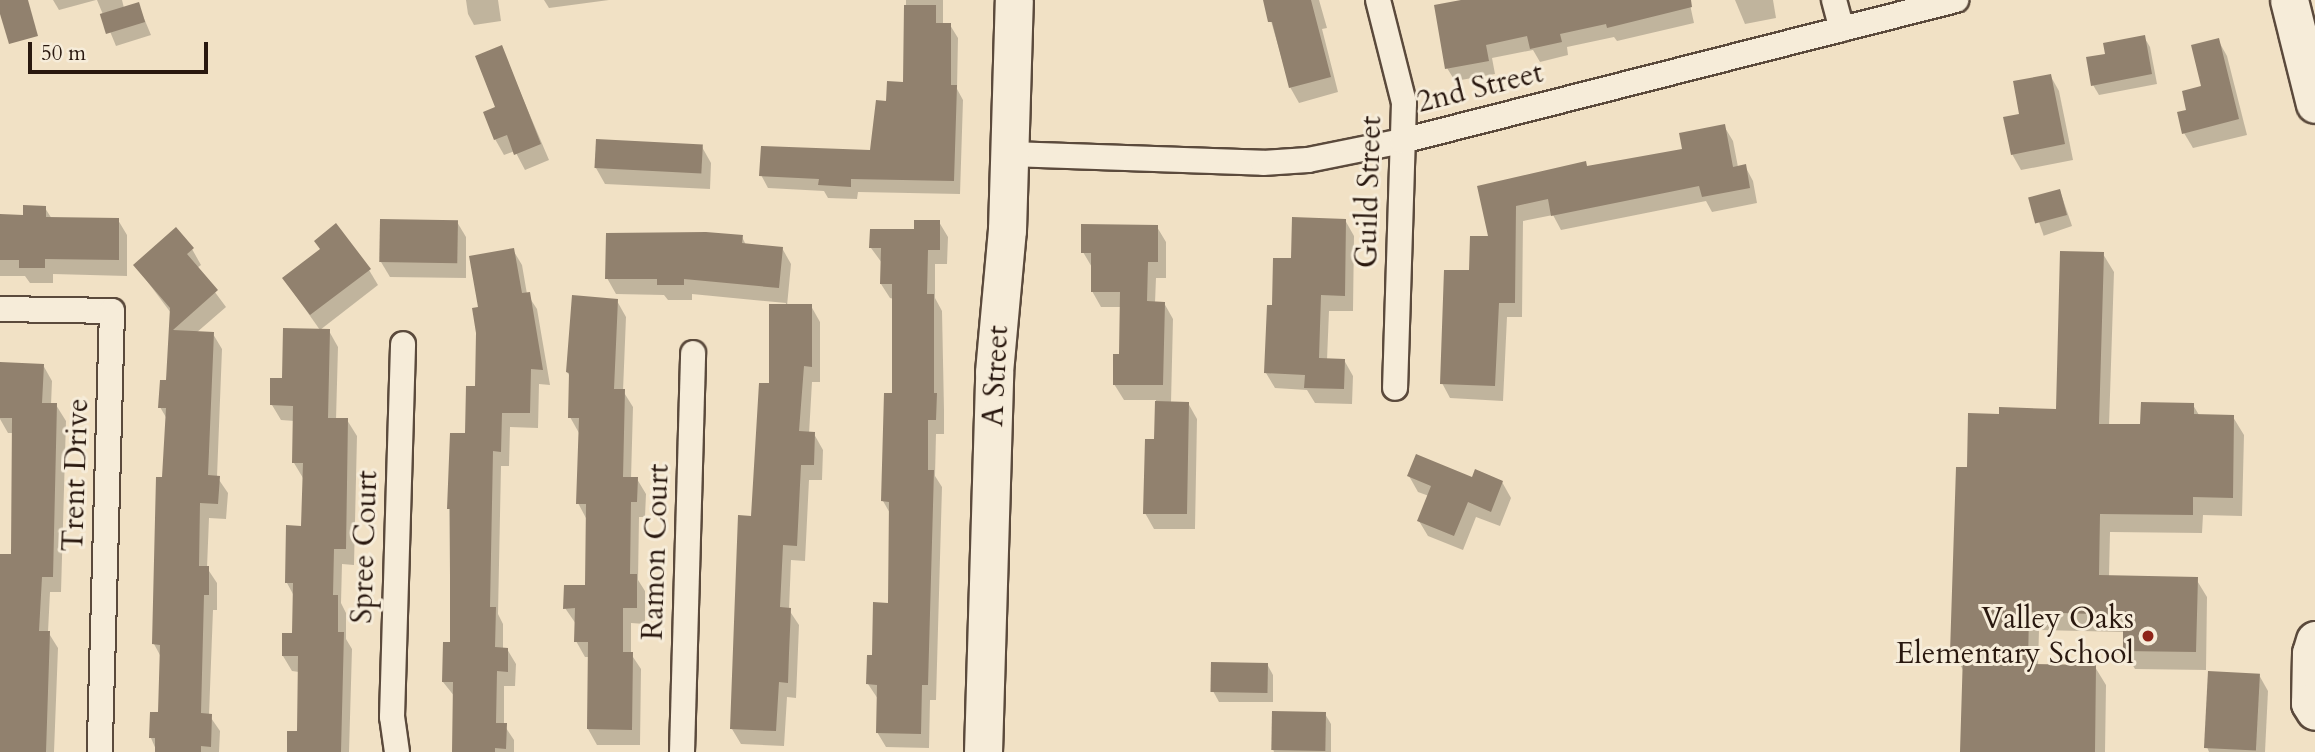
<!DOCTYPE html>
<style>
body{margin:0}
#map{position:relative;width:2315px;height:752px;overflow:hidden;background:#f1e1c5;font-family:Cardo,serif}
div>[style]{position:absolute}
.shadow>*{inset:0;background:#0003;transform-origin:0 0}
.building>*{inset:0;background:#91816e;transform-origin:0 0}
.roads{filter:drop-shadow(2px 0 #5b4a3c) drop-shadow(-2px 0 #5b4a3c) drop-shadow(0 2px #5b4a3c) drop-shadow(0 -2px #5b4a3c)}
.street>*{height:24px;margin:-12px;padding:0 12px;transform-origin:12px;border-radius:12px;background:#f6ecd9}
.secondary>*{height:37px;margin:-18.5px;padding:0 18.5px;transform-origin:18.5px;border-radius:18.5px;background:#f6ecd9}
.dots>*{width:19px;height:19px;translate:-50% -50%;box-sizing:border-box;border:4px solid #f6ecd9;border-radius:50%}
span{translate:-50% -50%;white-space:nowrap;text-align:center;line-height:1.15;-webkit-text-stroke:6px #f6ecd9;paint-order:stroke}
.street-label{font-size:30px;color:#29180f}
.poi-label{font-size:30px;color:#29180f}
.right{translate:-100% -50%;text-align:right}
.scale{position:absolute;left:28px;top:42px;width:180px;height:32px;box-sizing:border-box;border:4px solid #29180f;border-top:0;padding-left:9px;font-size:21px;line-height:24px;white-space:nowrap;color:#29180f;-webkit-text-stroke:5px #f6ecd9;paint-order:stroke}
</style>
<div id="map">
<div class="shadow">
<i style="clip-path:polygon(53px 0,96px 0,59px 10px)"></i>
<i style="clip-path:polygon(97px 0,122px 0,124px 8px,138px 4px,151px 35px,116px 46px)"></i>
<i style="clip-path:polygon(466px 0,498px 0,501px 21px,474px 25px,468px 14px)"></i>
<i style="clip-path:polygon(544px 0,609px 0,549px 8px)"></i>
<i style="clip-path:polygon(906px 0,943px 0,943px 25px,950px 25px,958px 38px,957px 89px,963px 100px,960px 194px,858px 192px,857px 199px,828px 198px,824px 191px,768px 188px,761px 175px,872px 152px,888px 102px,905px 84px)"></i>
<i style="clip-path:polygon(1265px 0,1319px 0,1327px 28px,1322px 29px,1338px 92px,1299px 103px,1290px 87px)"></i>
<i style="clip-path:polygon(1471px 0,1689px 0,1694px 23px,1617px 41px,1614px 37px,1567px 47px,1568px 55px,1540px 62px,1533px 50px,1492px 58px,1495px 74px,1455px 81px,1447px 68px)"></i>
<i style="clip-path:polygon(1735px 0,1773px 0,1776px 18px,1745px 24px)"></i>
<i style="clip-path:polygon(2144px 37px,2150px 47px,2157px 84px,2099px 95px,2093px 85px,2107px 55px)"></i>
<i style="clip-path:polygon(2218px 40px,2227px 56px,2247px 135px,2193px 148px,2184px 133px)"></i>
<i style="clip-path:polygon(501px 47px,549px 160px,525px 170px,515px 151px,504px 155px,495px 139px)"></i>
<i style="clip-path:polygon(2050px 75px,2059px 91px,2073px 160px,2021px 170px,2012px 154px,2021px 116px)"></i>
<i style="clip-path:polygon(1724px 126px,1733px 141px,1738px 167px,1745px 166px,1753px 181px,1757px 203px,1712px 212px,1706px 201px,1561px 230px,1553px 215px,1523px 221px,1522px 317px,1507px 317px,1503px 401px,1450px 398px,1442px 383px,1471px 272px,1490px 238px,1479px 187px,1684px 151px)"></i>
<i style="clip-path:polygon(702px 147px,711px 163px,710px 189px,605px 184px,596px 168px)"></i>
<i style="left:2060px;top:191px;width:37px;height:30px;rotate:71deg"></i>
<i style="clip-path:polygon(45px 208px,52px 219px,118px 220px,127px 235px,127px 276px,53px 274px,53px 283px,30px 283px,25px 276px,0 276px,0 216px,24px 216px)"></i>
<i style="clip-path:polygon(1345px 220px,1354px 236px,1353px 311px,1329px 311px,1327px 360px,1344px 360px,1353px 376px,1352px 404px,1315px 403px,1307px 390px,1275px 388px,1266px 373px,1274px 306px,1293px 260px)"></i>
<i style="clip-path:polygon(457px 222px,466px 237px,466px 278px,390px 277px,381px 262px)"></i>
<i style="clip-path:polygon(939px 222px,948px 237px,947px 264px,935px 264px,935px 298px,942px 311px,944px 410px,944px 434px,936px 434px,935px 476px,942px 487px,936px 700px,930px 700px,929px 748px,886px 747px,877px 732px,878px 699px,868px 684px,890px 604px,891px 515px,883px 501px,894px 395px,894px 299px,890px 298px,881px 284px,882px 263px,871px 248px)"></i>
<i style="clip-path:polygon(1157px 227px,1166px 242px,1166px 278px,1156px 278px,1155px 303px,1164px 303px,1173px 319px,1171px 403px,1188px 403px,1197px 419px,1195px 529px,1154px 529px,1145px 513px,1156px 441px,1156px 400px,1124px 400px,1114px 384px,1121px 356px,1122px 307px,1101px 307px,1092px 291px,1093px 269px,1083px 252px)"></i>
<i style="clip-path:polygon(742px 237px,746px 245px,782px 248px,791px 264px,787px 306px,811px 306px,820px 322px,820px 382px,812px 382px,809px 434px,814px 434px,823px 450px,822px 480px,809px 480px,805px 561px,791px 560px,789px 610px,799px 625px,796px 698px,787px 697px,784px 746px,741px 744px,732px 729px,753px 518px,770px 385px,786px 303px,692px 294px,692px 300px,668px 300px,664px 295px,616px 294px,607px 278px)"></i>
<i style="clip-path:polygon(192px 249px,201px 265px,197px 268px,226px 307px,196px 333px,213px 334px,222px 349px,217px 477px,228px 493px,226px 519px,209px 518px,207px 568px,217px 583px,217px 610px,213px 610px,209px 715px,220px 731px,219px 752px,157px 752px,151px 738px,159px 714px,161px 657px,154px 644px,167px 419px,160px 407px,168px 382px,171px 313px,135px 265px)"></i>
<i style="clip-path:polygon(513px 250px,522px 265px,527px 294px,537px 309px,550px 385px,539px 384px,538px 428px,510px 427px,509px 466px,501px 466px,498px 614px,503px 624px,503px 649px,507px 649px,516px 664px,515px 686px,504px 686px,504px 725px,514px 740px,514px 752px,454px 752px,455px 697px,443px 682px,451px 644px,449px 509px,476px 388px,480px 308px)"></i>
<i style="clip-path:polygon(2103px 254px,2114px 272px,2109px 426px,2142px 426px,2193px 405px,2199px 415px,2233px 417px,2244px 435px,2242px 516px,2203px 515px,2202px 533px,2110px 532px,2109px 577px,2196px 579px,2207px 597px,2206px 670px,2135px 669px,2124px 650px,2125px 632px,2039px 630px,2038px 666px,2095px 667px,2106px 685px,2105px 752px,1962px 752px,1964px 671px,1952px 653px,1969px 469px,2000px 416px,2058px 410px)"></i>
<i style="clip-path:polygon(369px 270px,378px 285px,320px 330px,284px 279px)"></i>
<i style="clip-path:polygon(617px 301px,626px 317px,623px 391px,633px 407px,631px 479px,637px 479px,646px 494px,645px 517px,639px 517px,638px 580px,645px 591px,645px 624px,631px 623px,631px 654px,641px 669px,640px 745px,597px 745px,588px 729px,589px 657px,585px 657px,576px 641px,576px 624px,565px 608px,587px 587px,587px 520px,578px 503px,579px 433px,570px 417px,571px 378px,567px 372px)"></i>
<i style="clip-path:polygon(329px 331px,338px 347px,336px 420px,347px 420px,357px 436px,354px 565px,342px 564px,341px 603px,346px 613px,346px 639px,352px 649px,349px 752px,289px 752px,298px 733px,299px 672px,292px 671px,283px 656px,294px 635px,294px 596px,287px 583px,303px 527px,303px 478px,294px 463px,295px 421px,281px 420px,272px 405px,283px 380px)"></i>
<i style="clip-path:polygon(43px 365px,52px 381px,51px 405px,56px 405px,66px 421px,61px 592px,50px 592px,48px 632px,58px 648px,54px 752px,0 752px,0 555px,13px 556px,14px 433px,8px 433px,0 419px,0 401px)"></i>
<i style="clip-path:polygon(1409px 476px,1502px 482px,1511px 498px,1500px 526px,1476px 517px,1463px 550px,1428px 536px,1419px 521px,1429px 496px,1418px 492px)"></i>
<i style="clip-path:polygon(1267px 664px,1273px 675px,1273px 702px,1219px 702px,1213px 691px)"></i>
<i style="clip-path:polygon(2259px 675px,2268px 691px,2265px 752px,2209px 752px,2207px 747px)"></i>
<i style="clip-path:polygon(1325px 714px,1331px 724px,1331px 752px,1274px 752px,1273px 749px)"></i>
</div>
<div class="building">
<i style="clip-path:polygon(0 0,28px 0,38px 36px,9px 44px,0 14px)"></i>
<i style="clip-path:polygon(1263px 0,1311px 0,1331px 77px,1289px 88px,1272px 22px,1268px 22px)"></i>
<i style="clip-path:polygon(1461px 0,1691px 0,1692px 7px,1607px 28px,1606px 24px,1560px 34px,1562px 42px,1530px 49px,1527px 36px,1486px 45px,1489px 61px,1445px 69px,1434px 5px)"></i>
<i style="left:139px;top:2px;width:21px;height:41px;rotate:73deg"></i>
<i style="clip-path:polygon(904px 5px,936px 5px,936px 23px,951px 23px,951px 85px,957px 85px,954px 181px,851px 179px,851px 187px,818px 185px,819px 179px,759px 176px,761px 146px,870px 150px,876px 100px,886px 101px,887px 81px,903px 82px)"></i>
<i style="clip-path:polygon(2145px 35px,2152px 74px,2091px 86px,2086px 57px,2105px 54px,2103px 43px)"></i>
<i style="clip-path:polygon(2219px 38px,2239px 119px,2182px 134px,2177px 112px,2186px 110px,2182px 91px,2201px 86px,2191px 45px)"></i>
<i style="clip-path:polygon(502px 45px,541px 144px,514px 155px,507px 135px,494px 140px,483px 112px,495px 107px,475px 56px)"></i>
<i style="clip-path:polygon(2051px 74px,2065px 144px,2011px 155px,2003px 117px,2019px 114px,2013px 81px)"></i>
<i style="clip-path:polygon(1725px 124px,1733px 167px,1746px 164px,1750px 188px,1702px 197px,1699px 186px,1551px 216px,1548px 199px,1516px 206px,1515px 303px,1499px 303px,1495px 386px,1440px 384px,1444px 270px,1469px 270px,1470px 236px,1488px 236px,1477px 186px,1586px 161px,1587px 166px,1682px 149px,1679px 133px)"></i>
<i style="left:596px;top:139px;width:107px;height:29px;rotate:3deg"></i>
<i style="left:2060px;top:189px;width:27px;height:33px;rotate:75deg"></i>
<i style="clip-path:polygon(23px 205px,46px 206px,46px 217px,119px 218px,119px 260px,45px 259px,45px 268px,19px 268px,19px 260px,0 260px,0 214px,23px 215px)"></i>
<i style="clip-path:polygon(1292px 217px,1346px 219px,1345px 296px,1321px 295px,1319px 358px,1345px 359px,1344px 389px,1304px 388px,1305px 375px,1264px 373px,1267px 305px,1272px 305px,1273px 258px,1291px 258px)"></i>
<i style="left:380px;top:219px;width:78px;height:43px;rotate:1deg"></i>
<i style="clip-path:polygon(914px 220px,940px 220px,940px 250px,928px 250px,927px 294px,934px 294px,934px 393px,937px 393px,936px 420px,928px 420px,928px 470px,934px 470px,928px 685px,922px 685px,921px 734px,876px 733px,877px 685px,866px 684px,867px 655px,872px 655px,873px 602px,888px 603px,889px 502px,881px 501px,884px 393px,892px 393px,892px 284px,880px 284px,881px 248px,869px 248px,870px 229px,914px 229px)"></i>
<i style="clip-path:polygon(336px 223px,371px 269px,310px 315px,282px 278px,320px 249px,314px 241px)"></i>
<i style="clip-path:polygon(1081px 224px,1158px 225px,1158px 262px,1148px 262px,1147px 301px,1165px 302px,1163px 385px,1113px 385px,1113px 354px,1119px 354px,1120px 292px,1091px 292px,1091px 253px,1081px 253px)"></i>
<i style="clip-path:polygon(176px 227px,194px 248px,187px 254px,218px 290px,173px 330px,214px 332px,208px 475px,220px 476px,218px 504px,200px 503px,199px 566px,209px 566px,209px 595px,204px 595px,201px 713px,212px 714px,211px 747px,201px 746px,201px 752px,155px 752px,155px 738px,149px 738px,150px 712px,158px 712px,160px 645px,152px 644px,156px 477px,162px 477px,166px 408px,158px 408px,160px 380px,166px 380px,170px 308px,133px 265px)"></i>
<i style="clip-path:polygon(706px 232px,743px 235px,742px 243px,783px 247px,779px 288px,684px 279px,684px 285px,657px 285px,657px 279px,605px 279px,606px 233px)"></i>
<i style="clip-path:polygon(514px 248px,522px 293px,530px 292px,543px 370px,531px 369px,530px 413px,502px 413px,501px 452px,493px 451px,490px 607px,496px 607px,495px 647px,508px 648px,508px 672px,497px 671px,496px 723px,507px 723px,506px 749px,495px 748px,495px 752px,452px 752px,453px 682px,442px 682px,443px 642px,450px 642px,450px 509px,447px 509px,450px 433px,465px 433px,466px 386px,475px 386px,476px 333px,472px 308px,478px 307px,469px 256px)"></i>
<i style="clip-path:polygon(2060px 251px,2104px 252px,2099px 424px,2140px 424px,2141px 402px,2194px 403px,2194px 414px,2234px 415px,2233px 498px,2193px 497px,2193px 515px,2100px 514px,2099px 575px,2198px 577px,2196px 652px,2123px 651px,2123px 615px,2029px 612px,2028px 664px,2096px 665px,2095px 752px,1960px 752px,1963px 653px,1950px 653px,1956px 467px,1967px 467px,1968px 413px,1999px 414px,1999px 407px,2056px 409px)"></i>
<i style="clip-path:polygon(572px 295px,618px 299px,614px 389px,625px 389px,623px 477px,638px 477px,637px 502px,631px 502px,630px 574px,637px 574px,637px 608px,623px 608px,623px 652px,633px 652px,632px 730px,587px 729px,588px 642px,574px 642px,575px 608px,563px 609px,564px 585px,585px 585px,586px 504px,576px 504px,579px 418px,568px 418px,569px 373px,566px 372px)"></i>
<i style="clip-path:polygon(769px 304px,812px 304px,812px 367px,804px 366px,799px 431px,815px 432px,814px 465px,801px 465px,797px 546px,783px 545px,780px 607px,791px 608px,789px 653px,788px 683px,779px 682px,776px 731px,730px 729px,738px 515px,751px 516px,759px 383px,769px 383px)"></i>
<i style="clip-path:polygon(283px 328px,330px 329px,328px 418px,348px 418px,346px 549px,334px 549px,333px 595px,338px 595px,338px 632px,344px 632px,341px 752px,287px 752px,287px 731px,297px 731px,298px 656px,282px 656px,282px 633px,292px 633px,293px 583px,285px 583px,286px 525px,301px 526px,303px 463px,292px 463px,293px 406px,270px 405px,270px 378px,282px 378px)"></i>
<i style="clip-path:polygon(0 362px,44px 364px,42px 403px,57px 403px,53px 577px,42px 577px,39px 631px,50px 631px,46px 752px,0 752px,0 554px,11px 554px,12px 418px,0 418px)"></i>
<i style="clip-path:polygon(1155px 401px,1189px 402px,1187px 514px,1143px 514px,1145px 439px,1154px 439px)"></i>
<i style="clip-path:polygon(1416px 454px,1472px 477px,1475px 469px,1503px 481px,1491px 512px,1468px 502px,1454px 536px,1417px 521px,1431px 486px,1407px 476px)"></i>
<i style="left:1211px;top:662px;width:57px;height:30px;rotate:1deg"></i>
<i style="left:2208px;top:671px;width:52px;height:77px;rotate:3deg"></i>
<i style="left:1272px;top:711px;width:54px;height:39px;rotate:1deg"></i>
</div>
<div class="roads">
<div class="street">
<i style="left:1378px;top:0;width:106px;rotate:75.8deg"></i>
<i style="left:1404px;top:103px;width:285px;rotate:91.8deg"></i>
<i style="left:1834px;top:0;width:30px;rotate:75deg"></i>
<i style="left:1010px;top:154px;width:253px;rotate:2deg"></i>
<i style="left:1263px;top:163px;width:45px;rotate:-3.8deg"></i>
<i style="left:1308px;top:160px;width:96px;rotate:-11.4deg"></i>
<i style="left:1402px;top:141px;width:572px;rotate:-14.28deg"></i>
<i style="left:0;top:309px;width:112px;rotate:1deg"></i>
<i style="left:112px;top:311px;width:441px;rotate:91.6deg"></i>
<i style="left:397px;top:752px;width:35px;rotate:-98deg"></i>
<i style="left:392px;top:717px;width:373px;rotate:-88.3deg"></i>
<i style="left:682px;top:752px;width:399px;rotate:-88.4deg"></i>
</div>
<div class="secondary">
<i style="left:2289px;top:0;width:107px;rotate:76deg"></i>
<i style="left:2315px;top:640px;width:14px;rotate:107deg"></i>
<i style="left:2311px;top:653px;width:50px;rotate:91.1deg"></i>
<i style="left:2310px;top:703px;width:9px;rotate:58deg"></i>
<i style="left:983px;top:752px;width:380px;rotate:-88.3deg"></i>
<i style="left:994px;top:372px;width:143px;rotate:-84.8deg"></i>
<i style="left:1007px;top:230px;width:230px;rotate:-88.3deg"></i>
</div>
</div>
<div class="dots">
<i style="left:2148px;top:636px;background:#8f2418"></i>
</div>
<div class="street-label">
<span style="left:1480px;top:88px;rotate:-14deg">2nd Street</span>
<span style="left:1369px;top:192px;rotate:-88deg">Guild Street</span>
<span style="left:996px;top:376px;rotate:-87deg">A Street</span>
<span style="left:76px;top:475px;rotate:-88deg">Trent Drive</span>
<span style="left:365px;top:547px;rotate:-88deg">Spree Court</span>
<span style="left:656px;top:552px;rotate:-88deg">Ramon Court</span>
</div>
<div class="poi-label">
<span class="right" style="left:2134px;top:636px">Valley Oaks<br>Elementary School</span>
</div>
<div class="scale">50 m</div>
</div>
